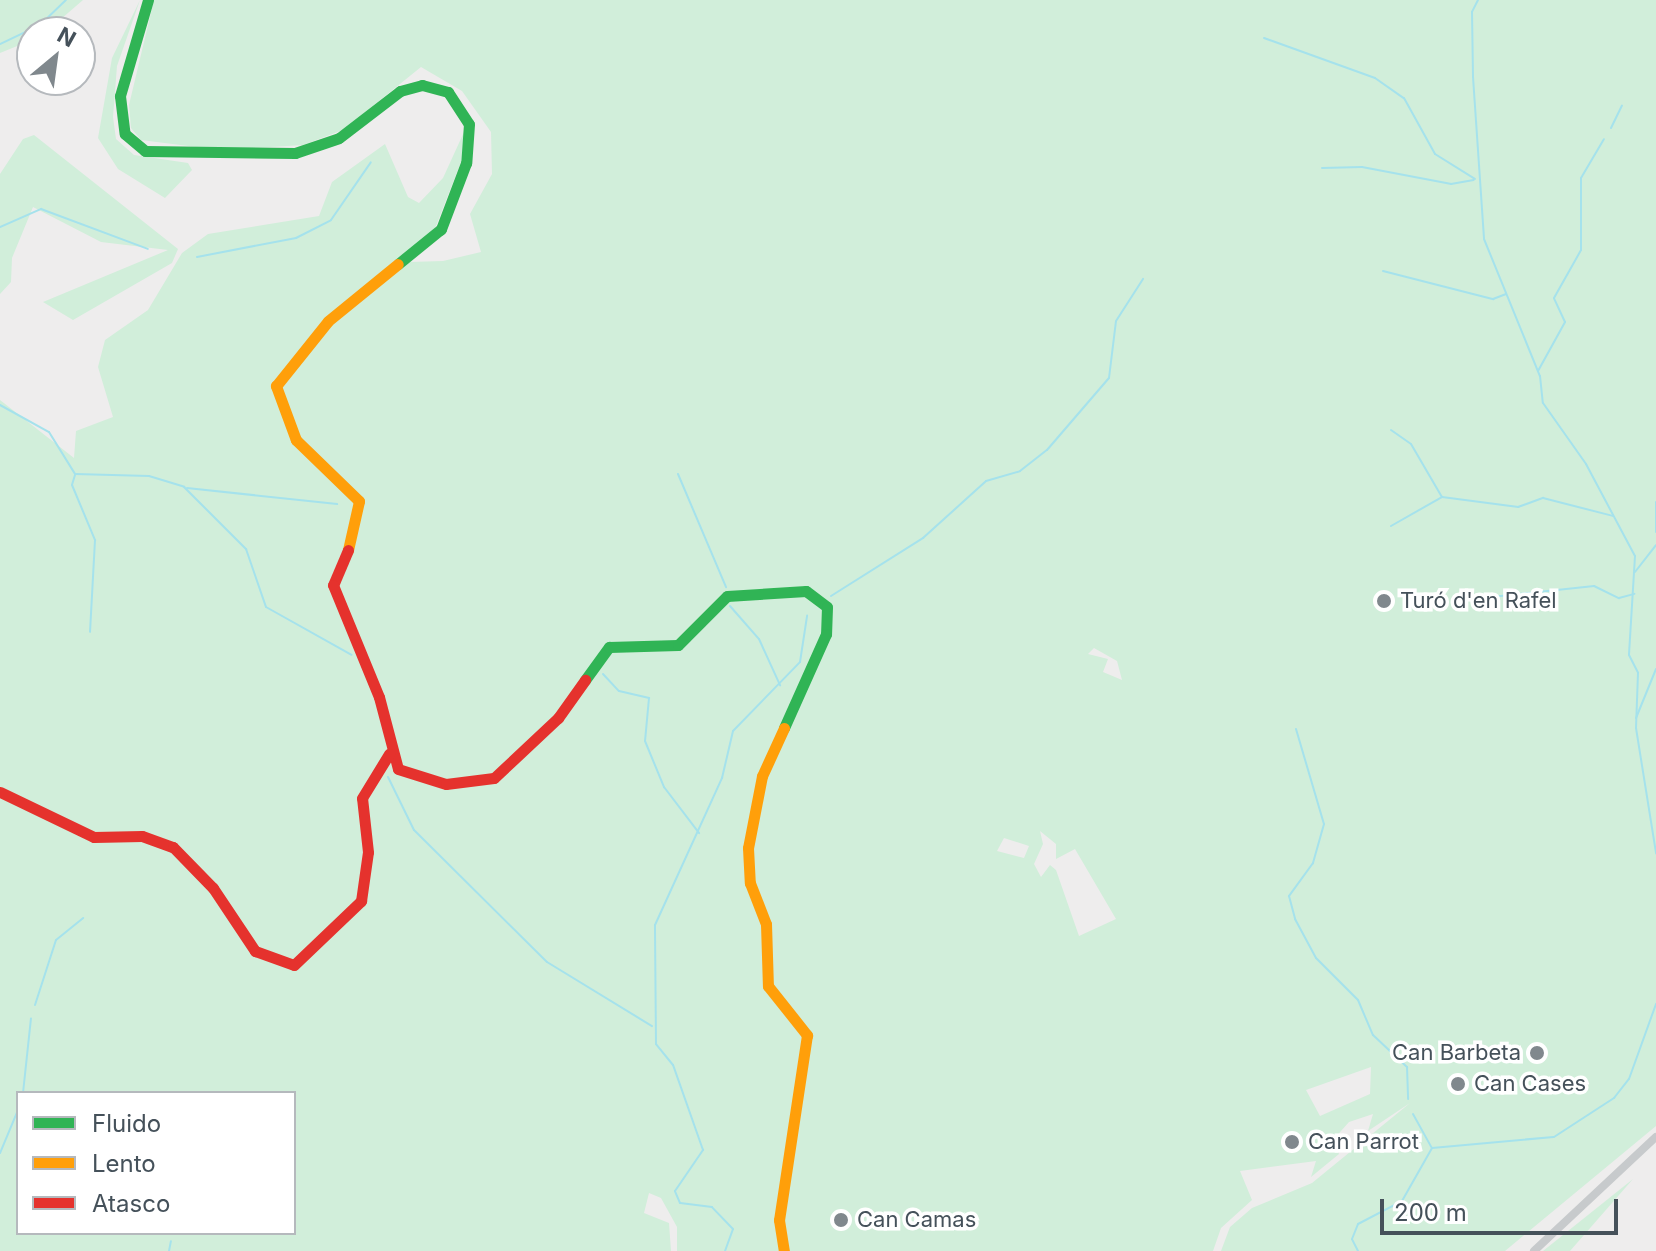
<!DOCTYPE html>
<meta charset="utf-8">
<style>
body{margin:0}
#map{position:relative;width:1656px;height:1251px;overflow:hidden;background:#eeeded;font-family:Inter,sans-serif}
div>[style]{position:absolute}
.green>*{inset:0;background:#d1eeda}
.stream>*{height:2px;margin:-1px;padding:0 1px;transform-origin:1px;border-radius:1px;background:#a5e2ec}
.street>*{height:8px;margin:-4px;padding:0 4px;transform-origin:4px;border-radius:4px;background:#c7cacc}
.fast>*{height:11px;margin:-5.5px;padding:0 5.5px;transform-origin:5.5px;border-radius:5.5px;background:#30b455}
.slow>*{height:11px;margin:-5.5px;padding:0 5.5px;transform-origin:5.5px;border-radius:5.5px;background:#ff9f0a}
.jam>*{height:11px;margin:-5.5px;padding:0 5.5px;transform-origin:5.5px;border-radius:5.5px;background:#e5322d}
.dots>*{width:22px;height:22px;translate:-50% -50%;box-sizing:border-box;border:4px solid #fff;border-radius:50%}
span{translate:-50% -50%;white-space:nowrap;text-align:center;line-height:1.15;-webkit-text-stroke:7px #fff;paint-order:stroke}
.poi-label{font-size:22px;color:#45515a}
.left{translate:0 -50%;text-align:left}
.right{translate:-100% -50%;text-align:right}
.legend{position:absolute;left:16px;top:1091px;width:280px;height:144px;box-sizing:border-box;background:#fff;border:2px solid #b5b9bd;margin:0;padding:10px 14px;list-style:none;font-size:24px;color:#45515a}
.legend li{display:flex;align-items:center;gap:16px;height:40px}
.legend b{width:40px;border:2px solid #b5b9bd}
.north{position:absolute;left:16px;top:16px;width:80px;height:80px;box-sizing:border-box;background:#fff;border:2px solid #b5b9bd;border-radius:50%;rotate:29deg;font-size:22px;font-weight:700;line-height:32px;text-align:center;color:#45515a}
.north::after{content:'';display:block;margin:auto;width:28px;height:36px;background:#80888d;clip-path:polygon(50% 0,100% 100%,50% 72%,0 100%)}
.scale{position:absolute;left:1380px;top:1199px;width:238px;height:36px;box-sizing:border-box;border:4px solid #45515a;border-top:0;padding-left:10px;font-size:24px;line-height:28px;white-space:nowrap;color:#45515a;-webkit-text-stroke:6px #fff;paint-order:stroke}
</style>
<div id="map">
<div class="green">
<i style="clip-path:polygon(0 0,83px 0,46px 32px,32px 32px,32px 40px,0 53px)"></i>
<i style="clip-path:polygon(140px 0,117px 66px,113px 117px,116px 139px,134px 155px,188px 163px,192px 170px,165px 198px,118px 169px,98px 138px,112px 58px)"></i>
<i style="clip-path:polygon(evenodd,154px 0,1656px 0,1656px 1126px,1505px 1251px,1221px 1251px,1230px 1227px,1252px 1208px,1312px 1183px,1410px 1103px,1368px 1131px,1373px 1114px,1349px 1122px,1333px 1140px,1339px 1154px,1311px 1177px,1316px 1161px,1240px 1171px,1252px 1200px,1221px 1228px,1213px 1251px,677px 1251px,677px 1227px,661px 1198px,649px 1193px,644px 1213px,669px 1223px,671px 1251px,0 1251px,0 400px,74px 458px,76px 431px,113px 417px,98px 367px,105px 340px,148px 310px,182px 253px,208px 234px,319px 216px,332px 182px,385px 144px,408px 197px,419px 203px,443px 178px,464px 132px,466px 149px,436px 226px,409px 262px,443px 261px,481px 252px,470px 214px,492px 174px,491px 132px,462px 91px,421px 67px,343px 130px,303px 145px,220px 150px,141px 140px,131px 128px,129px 105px,154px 0,1094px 648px,1117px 661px,1122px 680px,1103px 672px,1108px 659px,1088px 654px,1094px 648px,154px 0,1040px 831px,1056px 844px,1056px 859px,1075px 849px,1116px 919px,1079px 936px,1056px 870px,1050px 865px,1041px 877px,1034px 864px,1043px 844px,1040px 831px,154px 0,1004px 838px,1029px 846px,1024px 858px,997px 851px,1004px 838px,154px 0,1371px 1067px,1370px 1094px,1320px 1116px,1306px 1090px,1371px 1067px,154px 0,18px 1093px,294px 1093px,294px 1233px,18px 1233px,18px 1093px)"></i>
<i style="clip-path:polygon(34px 135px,178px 249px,172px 263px,73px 320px,43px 302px,168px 250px,101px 242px,33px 207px,12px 258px,11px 282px,0 294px,0 174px,23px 139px)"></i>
<i style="clip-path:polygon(1633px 1179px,1570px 1251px,1543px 1251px)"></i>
</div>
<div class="stream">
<i style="left:1478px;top:0;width:13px;rotate:117deg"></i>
<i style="left:1472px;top:12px;width:65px;rotate:89.1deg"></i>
<i style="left:1473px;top:77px;width:162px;rotate:86.1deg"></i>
<i style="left:1484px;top:239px;width:148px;rotate:67.8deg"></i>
<i style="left:1540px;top:376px;width:27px;rotate:84deg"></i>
<i style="left:1543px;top:403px;width:75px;rotate:54.8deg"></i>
<i style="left:1586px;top:464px;width:104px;rotate:62deg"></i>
<i style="left:1635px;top:556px;width:99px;rotate:93.5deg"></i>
<i style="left:1629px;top:655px;width:20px;rotate:63deg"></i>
<i style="left:1638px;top:673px;width:55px;rotate:92.1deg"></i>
<i style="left:1636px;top:728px;width:127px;rotate:80.9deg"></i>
<i style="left:1264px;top:38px;width:118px;rotate:19.8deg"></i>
<i style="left:1375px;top:78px;width:35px;rotate:35deg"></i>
<i style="left:1404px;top:98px;width:64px;rotate:61deg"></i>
<i style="left:1435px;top:154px;width:47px;rotate:32deg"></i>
<i style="left:0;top:44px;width:44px;rotate:-25.4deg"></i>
<i style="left:40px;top:25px;width:36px;rotate:-44deg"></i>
<i style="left:1611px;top:128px;width:25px;rotate:-64deg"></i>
<i style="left:1322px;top:168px;width:40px;rotate:-1.4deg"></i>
<i style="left:1362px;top:167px;width:91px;rotate:10.8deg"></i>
<i style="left:1451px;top:184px;width:23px;rotate:-10deg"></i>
<i style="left:0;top:227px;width:45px;rotate:-23.7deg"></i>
<i style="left:41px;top:209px;width:114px;rotate:20.5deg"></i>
<i style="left:197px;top:257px;width:101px;rotate:-10.9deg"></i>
<i style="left:296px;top:238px;width:39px;rotate:-27deg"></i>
<i style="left:331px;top:220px;width:70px;rotate:-55.4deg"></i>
<i style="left:1383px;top:271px;width:114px;rotate:14.3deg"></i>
<i style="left:1493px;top:299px;width:14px;rotate:-21deg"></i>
<i style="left:1538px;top:371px;width:56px;rotate:-61.1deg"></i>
<i style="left:1565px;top:322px;width:26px;rotate:-115deg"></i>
<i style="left:1554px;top:298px;width:55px;rotate:-60.6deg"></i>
<i style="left:1581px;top:250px;width:72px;rotate:-90deg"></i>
<i style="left:1581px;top:178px;width:45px;rotate:-59.5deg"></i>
<i style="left:0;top:405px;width:56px;rotate:28.9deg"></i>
<i style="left:49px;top:432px;width:49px;rotate:58.2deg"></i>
<i style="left:75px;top:474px;width:74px;rotate:1.5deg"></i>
<i style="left:149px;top:476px;width:37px;rotate:17deg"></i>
<i style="left:184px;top:487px;width:88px;rotate:45deg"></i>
<i style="left:246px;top:549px;width:61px;rotate:71deg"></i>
<i style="left:266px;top:607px;width:98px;rotate:29.2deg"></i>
<i style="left:1391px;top:430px;width:24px;rotate:35deg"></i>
<i style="left:1411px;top:444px;width:61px;rotate:59.7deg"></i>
<i style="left:678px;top:474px;width:123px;rotate:67deg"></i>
<i style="left:75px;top:475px;width:10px;rotate:107deg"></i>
<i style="left:72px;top:485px;width:60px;rotate:67.3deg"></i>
<i style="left:95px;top:540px;width:92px;rotate:93.1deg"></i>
<i style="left:187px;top:488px;width:151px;rotate:6.1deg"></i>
<i style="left:1656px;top:502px;width:30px;rotate:90deg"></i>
<i style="left:1391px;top:526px;width:59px;rotate:-29.6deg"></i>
<i style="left:1442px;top:497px;width:77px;rotate:7.5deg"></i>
<i style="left:1518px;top:507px;width:27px;rotate:-20deg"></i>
<i style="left:1543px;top:498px;width:72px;rotate:14.4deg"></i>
<i style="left:1635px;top:572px;width:34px;rotate:-52deg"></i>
<i style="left:831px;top:596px;width:109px;rotate:-32.2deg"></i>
<i style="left:923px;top:538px;width:85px;rotate:-42.1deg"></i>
<i style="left:986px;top:481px;width:35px;rotate:-16deg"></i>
<i style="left:1020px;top:471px;width:34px;rotate:-38deg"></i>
<i style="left:1047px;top:450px;width:95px;rotate:-49.3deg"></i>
<i style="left:1109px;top:378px;width:57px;rotate:-83deg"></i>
<i style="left:1116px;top:321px;width:50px;rotate:-57.3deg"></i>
<i style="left:1454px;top:601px;width:141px;rotate:-6.1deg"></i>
<i style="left:1594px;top:586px;width:28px;rotate:26deg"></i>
<i style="left:1619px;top:598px;width:16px;rotate:-15deg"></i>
<i style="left:730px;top:606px;width:44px;rotate:48.7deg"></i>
<i style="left:759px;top:639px;width:51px;rotate:65.5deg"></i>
<i style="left:603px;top:674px;width:23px;rotate:47deg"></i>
<i style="left:619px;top:691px;width:31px;rotate:13deg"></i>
<i style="left:649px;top:698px;width:43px;rotate:95.3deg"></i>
<i style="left:645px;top:741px;width:50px;rotate:67.6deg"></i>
<i style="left:664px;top:787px;width:58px;rotate:52.7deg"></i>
<i style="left:1636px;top:718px;width:53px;rotate:-67.8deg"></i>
<i style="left:1296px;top:729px;width:99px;rotate:73.6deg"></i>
<i style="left:1324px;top:824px;width:41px;rotate:105.8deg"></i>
<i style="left:1313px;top:863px;width:41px;rotate:126deg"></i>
<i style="left:1289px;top:896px;width:24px;rotate:75deg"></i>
<i style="left:1295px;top:919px;width:44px;rotate:61.7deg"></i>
<i style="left:1316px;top:958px;width:59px;rotate:45deg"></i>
<i style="left:1358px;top:1000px;width:38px;rotate:67deg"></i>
<i style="left:1373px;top:1035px;width:47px;rotate:43.3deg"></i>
<i style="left:1407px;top:1067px;width:32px;rotate:88deg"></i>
<i style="left:388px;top:777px;width:59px;rotate:63.9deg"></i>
<i style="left:414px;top:830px;width:187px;rotate:44.8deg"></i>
<i style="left:547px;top:962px;width:123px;rotate:31.4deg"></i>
<i style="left:35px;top:1005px;width:68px;rotate:-72.1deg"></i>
<i style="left:56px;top:940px;width:35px;rotate:-39deg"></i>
<i style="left:23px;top:1093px;width:75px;rotate:-83.9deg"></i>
<i style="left:1413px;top:1114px;width:39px;rotate:61deg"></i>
<i style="left:0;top:1153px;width:47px;rotate:-67.3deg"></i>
<i style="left:169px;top:1251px;width:10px;rotate:-79deg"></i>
<i style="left:725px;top:1251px;width:23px;rotate:-70deg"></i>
<i style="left:733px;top:1229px;width:30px;rotate:-134deg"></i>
<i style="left:712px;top:1207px;width:32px;rotate:-173deg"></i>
<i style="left:680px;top:1203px;width:13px;rotate:-113deg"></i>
<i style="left:675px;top:1191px;width:50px;rotate:-55.7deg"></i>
<i style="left:703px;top:1150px;width:90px;rotate:-109.4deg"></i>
<i style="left:673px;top:1065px;width:27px;rotate:-129deg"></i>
<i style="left:656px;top:1044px;width:119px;rotate:-90.5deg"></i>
<i style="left:655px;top:925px;width:162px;rotate:-65.5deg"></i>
<i style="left:722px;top:778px;width:48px;rotate:-76.8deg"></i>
<i style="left:733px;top:731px;width:96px;rotate:-45.8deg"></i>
<i style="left:800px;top:662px;width:47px;rotate:-81.3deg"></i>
<i style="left:1358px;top:1251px;width:13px;rotate:-117deg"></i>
<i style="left:1352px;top:1239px;width:16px;rotate:-68deg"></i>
<i style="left:1358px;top:1224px;width:50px;rotate:-27.6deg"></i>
<i style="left:1402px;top:1201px;width:61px;rotate:-60.5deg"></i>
<i style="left:1432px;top:1148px;width:122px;rotate:-5.2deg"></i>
<i style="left:1554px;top:1137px;width:72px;rotate:-33deg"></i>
<i style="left:1614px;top:1098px;width:24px;rotate:-52deg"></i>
<i style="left:1629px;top:1079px;width:80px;rotate:-70.2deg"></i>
</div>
<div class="street">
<i style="left:1534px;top:1251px;width:167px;rotate:-43.1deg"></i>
</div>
<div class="fast">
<i style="left:148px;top:0;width:100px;rotate:106.3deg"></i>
<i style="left:120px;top:96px;width:38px;rotate:83deg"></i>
<i style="left:125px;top:134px;width:26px;rotate:40deg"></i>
<i style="left:145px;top:151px;width:150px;rotate:0.8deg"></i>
<i style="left:295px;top:153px;width:46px;rotate:-18.8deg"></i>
<i style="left:339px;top:138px;width:77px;rotate:-37.6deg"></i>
<i style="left:400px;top:91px;width:23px;rotate:-15deg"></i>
<i style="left:422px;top:85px;width:27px;rotate:15deg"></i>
<i style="left:448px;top:92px;width:38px;rotate:57deg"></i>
<i style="left:469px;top:124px;width:39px;rotate:94deg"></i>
<i style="left:466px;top:163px;width:71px;rotate:110.7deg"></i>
<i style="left:441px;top:229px;width:55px;rotate:140.9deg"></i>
<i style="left:585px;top:680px;width:41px;rotate:-54deg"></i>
<i style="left:609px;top:647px;width:69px;rotate:-1.7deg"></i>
<i style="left:678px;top:645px;width:69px;rotate:-45deg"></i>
<i style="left:727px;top:596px;width:79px;rotate:-3.6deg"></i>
<i style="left:806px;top:591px;width:26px;rotate:37deg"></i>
<i style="left:827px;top:607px;width:27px;rotate:92deg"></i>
<i style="left:826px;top:634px;width:103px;rotate:114.1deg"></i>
</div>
<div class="slow">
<i style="left:348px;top:550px;width:50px;rotate:-77.3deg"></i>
<i style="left:359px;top:501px;width:88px;rotate:-135.9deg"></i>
<i style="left:296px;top:440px;width:58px;rotate:-110.3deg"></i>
<i style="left:276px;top:386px;width:83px;rotate:-51.3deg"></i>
<i style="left:328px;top:321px;width:90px;rotate:-39.2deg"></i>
<i style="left:784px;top:728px;width:53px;rotate:114.6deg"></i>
<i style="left:762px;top:776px;width:73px;rotate:101deg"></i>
<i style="left:748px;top:848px;width:35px;rotate:87deg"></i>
<i style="left:750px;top:883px;width:44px;rotate:68.7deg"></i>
<i style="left:766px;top:924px;width:62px;rotate:88.2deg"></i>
<i style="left:768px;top:986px;width:63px;rotate:51.5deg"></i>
<i style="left:807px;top:1035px;width:187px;rotate:98.6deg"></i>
<i style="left:779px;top:1220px;width:31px;rotate:81deg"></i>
</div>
<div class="jam">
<i style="left:348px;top:550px;width:38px;rotate:113deg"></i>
<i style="left:333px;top:585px;width:121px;rotate:67.7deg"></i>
<i style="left:379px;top:697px;width:74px;rotate:75.2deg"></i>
<i style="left:398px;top:769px;width:50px;rotate:17.4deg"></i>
<i style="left:446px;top:784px;width:48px;rotate:-7.1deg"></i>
<i style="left:494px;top:778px;width:88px;rotate:-43.2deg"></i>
<i style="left:558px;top:718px;width:47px;rotate:-54.6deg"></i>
<i style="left:0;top:792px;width:104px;rotate:25.6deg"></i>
<i style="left:94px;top:837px;width:48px;rotate:-1.2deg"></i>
<i style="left:142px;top:836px;width:33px;rotate:20deg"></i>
<i style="left:173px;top:847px;width:57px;rotate:45.7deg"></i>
<i style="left:213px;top:888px;width:76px;rotate:56.3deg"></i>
<i style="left:255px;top:951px;width:41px;rotate:19.7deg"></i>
<i style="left:294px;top:965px;width:93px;rotate:-43.7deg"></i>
<i style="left:361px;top:901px;width:49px;rotate:-81.9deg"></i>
<i style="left:368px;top:852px;width:54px;rotate:-96.3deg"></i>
<i style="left:362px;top:798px;width:52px;rotate:-58.5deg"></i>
</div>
<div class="dots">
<i style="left:1384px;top:601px;background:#80888d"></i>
<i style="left:1537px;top:1053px;background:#80888d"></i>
<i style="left:1458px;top:1084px;background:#80888d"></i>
<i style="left:1292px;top:1142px;background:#80888d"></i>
<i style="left:841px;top:1220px;background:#80888d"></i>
</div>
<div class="poi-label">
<span class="left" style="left:1400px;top:601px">Turó d'en Rafel</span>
<span class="right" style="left:1521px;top:1053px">Can Barbeta</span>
<span class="left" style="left:1474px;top:1084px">Can Cases</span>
<span class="left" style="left:1308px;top:1142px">Can Parrot</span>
<span class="left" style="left:857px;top:1220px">Can Camas</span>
</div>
<ul class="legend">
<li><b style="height:10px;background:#30b455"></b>Fluido</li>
<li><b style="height:10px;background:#ff9f0a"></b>Lento</li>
<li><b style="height:10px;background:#e5322d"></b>Atasco</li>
</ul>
<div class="north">N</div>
<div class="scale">200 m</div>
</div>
